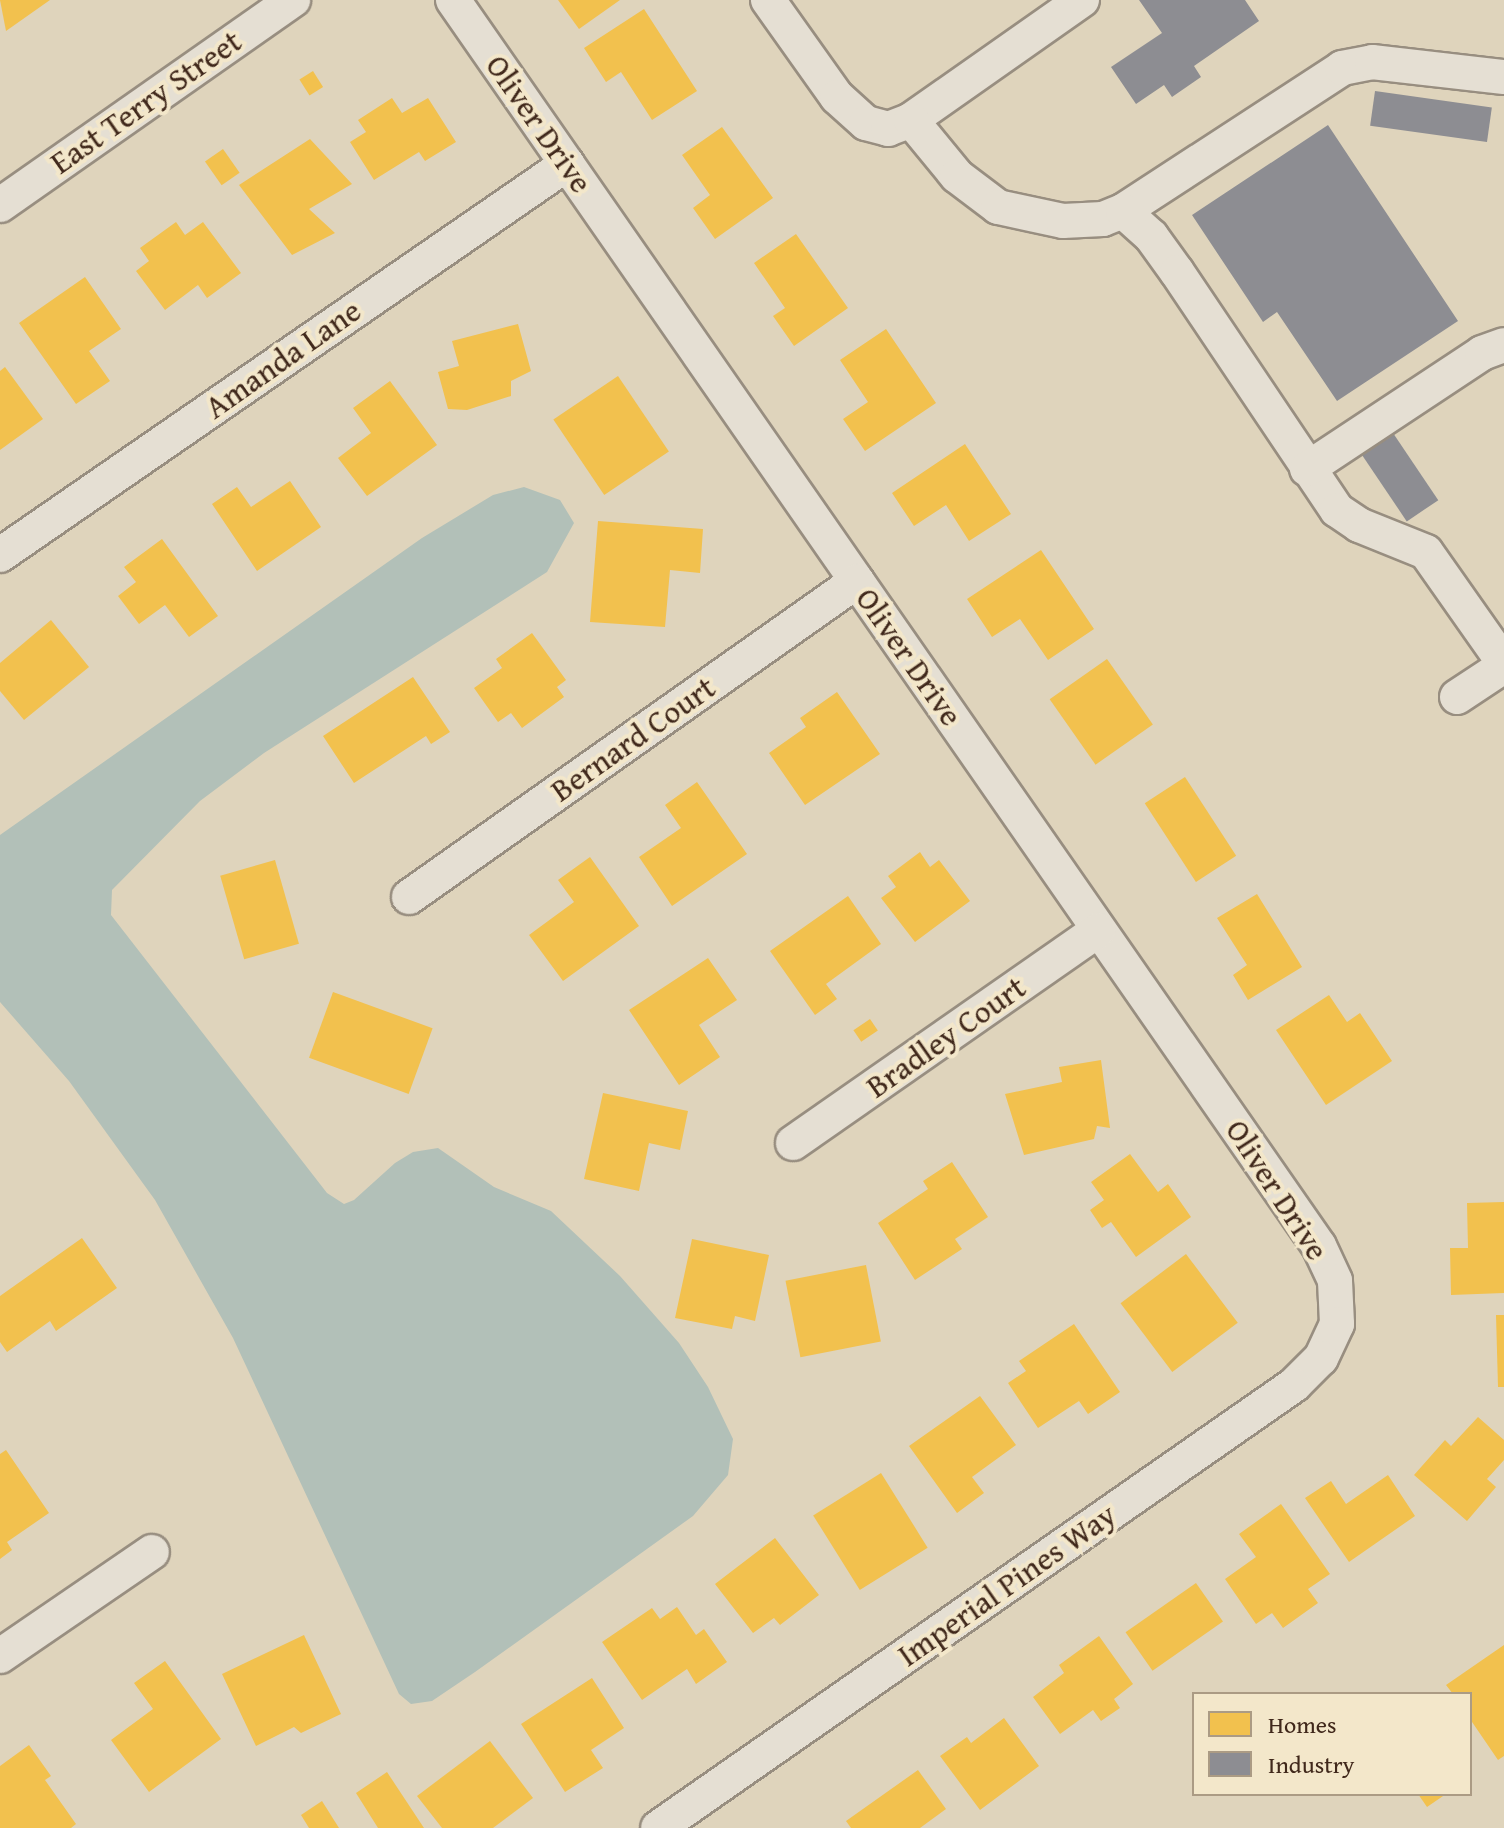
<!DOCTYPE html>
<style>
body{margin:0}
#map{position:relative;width:1504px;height:1828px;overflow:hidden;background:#dfd4bc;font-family:"Gentium Book Plus",serif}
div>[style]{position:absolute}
.water>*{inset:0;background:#b2c0b8}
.homes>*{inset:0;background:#f2c14e;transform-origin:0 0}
.industry>*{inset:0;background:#8d8d92;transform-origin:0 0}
.roads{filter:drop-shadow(2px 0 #988e80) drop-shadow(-2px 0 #988e80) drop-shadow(0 2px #988e80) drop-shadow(0 -2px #988e80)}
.minor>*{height:34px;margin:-17px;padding:0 17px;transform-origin:17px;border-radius:17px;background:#e5dfd3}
span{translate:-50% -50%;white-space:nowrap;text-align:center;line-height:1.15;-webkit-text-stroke:8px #f3e7ca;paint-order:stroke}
.street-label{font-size:32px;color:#40281b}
.legend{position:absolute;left:1192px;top:1692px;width:280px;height:104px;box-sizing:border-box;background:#f3e7ca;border:2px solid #ab9b84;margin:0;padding:10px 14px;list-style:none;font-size:24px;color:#40281b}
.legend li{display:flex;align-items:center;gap:16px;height:40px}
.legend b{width:40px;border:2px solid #ab9b84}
</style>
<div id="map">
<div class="water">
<i style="clip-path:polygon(524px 487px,560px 500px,574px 523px,547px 572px,264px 753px,200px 801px,112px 890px,111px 915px,327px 1193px,344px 1204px,354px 1200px,395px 1163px,413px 1152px,438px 1148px,494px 1187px,551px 1211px,620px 1276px,679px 1343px,708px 1387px,733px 1439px,728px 1475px,693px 1516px,475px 1672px,432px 1701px,411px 1704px,399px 1694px,233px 1338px,155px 1200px,69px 1081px,0 1002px,0 835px,422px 538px,493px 495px)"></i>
</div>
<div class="homes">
<i style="clip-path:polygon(0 0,50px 0,6px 31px)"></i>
<i style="clip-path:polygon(558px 0,620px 0,579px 29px)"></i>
<i style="clip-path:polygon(644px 9px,697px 91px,652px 120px,621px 72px,606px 82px,584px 48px)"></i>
<i style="left:313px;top:71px;width:19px;height:16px;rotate:58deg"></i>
<i style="clip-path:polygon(392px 98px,402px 113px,428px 98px,456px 142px,425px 161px,419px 152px,374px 180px,350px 142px,366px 132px,358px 120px)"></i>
<i style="clip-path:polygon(722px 127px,773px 198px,715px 239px,693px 208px,710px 195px,682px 155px)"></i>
<i style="clip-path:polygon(310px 139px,352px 184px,309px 209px,335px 233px,292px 255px,239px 185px)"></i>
<i style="left:223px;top:149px;width:29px;height:22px;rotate:55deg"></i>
<i style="clip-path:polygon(176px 222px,185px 235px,203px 222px,241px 273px,207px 298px,198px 285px,165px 310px,136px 271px,149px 261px,140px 248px)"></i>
<i style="clip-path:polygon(796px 234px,848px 308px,794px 346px,773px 316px,785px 308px,754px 263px)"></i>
<i style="clip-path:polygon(85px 277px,121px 329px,89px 351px,110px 381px,76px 404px,19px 323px)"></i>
<i style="clip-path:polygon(518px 324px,531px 371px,511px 381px,511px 396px,467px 410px,448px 409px,438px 372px,459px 366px,452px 341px)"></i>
<i style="clip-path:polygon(886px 329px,936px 403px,865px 451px,843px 419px,868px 402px,840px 360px)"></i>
<i style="clip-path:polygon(5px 367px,43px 419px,0 450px,0 371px)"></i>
<i style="left:618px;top:376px;width:91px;height:78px;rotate:56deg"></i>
<i style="clip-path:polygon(390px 381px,437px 445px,367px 496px,338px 458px,371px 433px,353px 408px)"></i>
<i style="clip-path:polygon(965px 444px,1011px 514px,969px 541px,946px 505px,914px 526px,892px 493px)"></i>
<i style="clip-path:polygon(290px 481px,321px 527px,257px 571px,212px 504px,237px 487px,251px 507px)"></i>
<i style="clip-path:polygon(598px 521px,703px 529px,700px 573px,670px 570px,665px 627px,590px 622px)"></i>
<i style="clip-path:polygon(162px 539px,218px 616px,189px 637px,165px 605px,139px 624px,118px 596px,136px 582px,124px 567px)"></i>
<i style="clip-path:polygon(1041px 550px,1094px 629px,1048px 660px,1020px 619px,992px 637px,967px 599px)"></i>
<i style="clip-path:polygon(51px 620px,89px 667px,24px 720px,0 691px,0 663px)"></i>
<i style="clip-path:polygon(532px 633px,566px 680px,557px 687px,564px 697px,522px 728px,511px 713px,498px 722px,474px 688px,502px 668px,496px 659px)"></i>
<i style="left:1107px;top:659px;width:80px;height:70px;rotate:55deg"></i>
<i style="clip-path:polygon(413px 677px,450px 732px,431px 744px,426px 736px,354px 783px,323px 736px)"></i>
<i style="clip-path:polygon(837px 692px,880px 754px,805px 805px,769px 753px,806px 727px,800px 718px)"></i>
<i style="left:1185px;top:777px;width:94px;height:48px;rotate:57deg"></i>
<i style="clip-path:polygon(697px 782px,747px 854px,672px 906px,639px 857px,681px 828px,665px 805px)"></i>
<i style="clip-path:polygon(920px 852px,930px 867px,939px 860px,970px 901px,915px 942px,881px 898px,896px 887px,888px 876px)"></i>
<i style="clip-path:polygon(590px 857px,639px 926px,563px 981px,529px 935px,574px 902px,558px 880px)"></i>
<i style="left:275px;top:860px;width:87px;height:57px;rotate:74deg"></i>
<i style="clip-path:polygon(1257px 894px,1302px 967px,1248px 1000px,1233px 975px,1247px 965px,1217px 918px)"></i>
<i style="clip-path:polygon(848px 896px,881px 944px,826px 984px,837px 999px,815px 1015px,770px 951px)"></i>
<i style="clip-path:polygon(708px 958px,737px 1000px,699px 1025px,720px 1057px,679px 1085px,629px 1010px)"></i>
<i style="left:333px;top:992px;width:106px;height:70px;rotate:20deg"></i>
<i style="clip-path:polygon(1329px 995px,1347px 1022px,1360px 1013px,1392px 1061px,1326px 1105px,1276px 1030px)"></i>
<i style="left:870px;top:1019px;width:14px;height:20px;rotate:56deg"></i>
<i style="clip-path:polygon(1101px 1060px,1110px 1128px,1097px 1126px,1094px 1139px,1024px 1155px,1005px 1094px,1062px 1082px,1059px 1067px)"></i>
<i style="clip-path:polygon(603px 1093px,688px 1111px,680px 1150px,649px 1143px,639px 1191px,584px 1179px)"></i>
<i style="clip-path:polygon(1130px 1154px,1158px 1192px,1168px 1184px,1191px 1217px,1136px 1257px,1111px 1222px,1102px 1228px,1090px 1210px,1104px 1200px,1091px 1182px)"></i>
<i style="clip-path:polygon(952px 1162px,988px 1217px,955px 1239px,962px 1249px,915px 1280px,878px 1223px,928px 1189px,923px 1181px)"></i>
<i style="clip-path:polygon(1504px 1202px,1504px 1293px,1451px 1295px,1450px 1248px,1468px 1248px,1467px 1203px)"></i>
<i style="clip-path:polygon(82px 1238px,117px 1288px,56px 1331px,50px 1321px,7px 1352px,0 1342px,0 1296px)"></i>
<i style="clip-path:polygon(692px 1239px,769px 1255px,755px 1321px,735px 1316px,732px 1329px,675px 1318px)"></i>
<i style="left:1186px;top:1254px;width:86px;height:82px;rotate:53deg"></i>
<i style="left:866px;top:1265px;width:78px;height:82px;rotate:79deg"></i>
<i style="clip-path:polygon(1496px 1315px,1504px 1315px,1504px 1387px,1498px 1387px)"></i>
<i style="clip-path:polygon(1074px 1324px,1120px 1392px,1088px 1414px,1079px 1401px,1038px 1428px,1008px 1383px,1026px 1371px,1019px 1361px)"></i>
<i style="clip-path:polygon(980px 1396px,1016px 1445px,972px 1477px,984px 1493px,957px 1513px,909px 1446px)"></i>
<i style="clip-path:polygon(1478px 1417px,1504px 1440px,1504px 1460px,1487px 1479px,1496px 1487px,1467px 1521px,1414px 1475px,1445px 1440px,1451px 1446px)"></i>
<i style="clip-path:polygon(6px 1450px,49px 1513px,7px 1542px,12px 1550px,0 1559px,0 1454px)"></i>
<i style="left:881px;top:1473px;width:88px;height:80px;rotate:58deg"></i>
<i style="clip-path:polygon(1388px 1475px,1415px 1516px,1349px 1562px,1305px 1498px,1331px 1481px,1346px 1504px)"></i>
<i style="clip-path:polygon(1281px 1504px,1330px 1574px,1308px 1589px,1318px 1603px,1283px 1628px,1272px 1613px,1256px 1624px,1225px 1579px,1256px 1557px,1239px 1534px)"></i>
<i style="clip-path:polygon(775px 1538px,819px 1595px,780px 1625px,774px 1618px,753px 1633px,715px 1584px)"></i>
<i style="left:1196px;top:1583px;width:47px;height:86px;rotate:55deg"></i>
<i style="clip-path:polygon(677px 1607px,696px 1635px,704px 1629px,727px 1662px,696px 1684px,687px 1669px,642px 1700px,602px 1642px,652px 1608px,660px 1619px)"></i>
<i style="clip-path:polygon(304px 1635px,341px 1714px,301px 1733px,294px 1727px,256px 1746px,222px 1674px)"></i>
<i style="clip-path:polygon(1099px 1636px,1133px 1684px,1114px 1699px,1120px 1708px,1101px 1721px,1093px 1710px,1060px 1734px,1033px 1697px,1064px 1673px,1059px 1665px)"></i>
<i style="clip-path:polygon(1504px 1645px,1504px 1756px,1498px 1760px,1470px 1719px,1470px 1694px,1453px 1694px,1446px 1685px)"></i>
<i style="clip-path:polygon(165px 1661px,221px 1739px,149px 1792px,111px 1740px,153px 1709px,134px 1683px)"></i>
<i style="clip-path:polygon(592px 1678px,624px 1728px,591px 1750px,603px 1768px,565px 1792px,521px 1724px)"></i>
<i style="clip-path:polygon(1004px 1718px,1039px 1766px,980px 1810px,940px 1756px,967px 1737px,971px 1743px)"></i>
<i style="clip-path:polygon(490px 1741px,533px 1798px,493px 1828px,442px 1828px,417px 1796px)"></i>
<i style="clip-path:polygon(29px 1745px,51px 1776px,45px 1780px,76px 1824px,71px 1828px,0 1828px,0 1766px)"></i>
<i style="clip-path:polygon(918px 1770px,946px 1809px,920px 1828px,851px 1828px,846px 1821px)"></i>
<i style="clip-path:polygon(387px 1772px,424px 1828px,378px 1828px,356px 1793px)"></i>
<i style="clip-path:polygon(1418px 1794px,1446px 1794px,1427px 1807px)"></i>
<i style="clip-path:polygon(322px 1801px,339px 1828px,309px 1828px,301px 1815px)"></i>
</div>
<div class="industry">
<i style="clip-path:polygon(1139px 0,1245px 0,1259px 21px,1194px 66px,1201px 77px,1172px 97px,1164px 85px,1136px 104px,1111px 67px,1162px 33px)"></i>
<i style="left:1375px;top:91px;width:118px;height:35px;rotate:8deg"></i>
<i style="clip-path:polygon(1328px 125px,1458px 321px,1337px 401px,1277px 312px,1263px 322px,1192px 215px)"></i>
<i style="left:1393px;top:433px;width:81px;height:38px;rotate:56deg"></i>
</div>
<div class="roads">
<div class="minor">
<i style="left:453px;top:0;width:1517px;rotate:55.2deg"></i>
<i style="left:1319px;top:1246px;width:38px;rotate:65deg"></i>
<i style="left:1335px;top:1281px;width:43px;rotate:87.3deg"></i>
<i style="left:1337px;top:1324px;width:38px;rotate:115deg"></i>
<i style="left:1321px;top:1358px;width:38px;rotate:135deg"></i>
<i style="left:1294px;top:1385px;width:775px;rotate:145.14deg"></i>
<i style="left:768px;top:0;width:119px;rotate:54.6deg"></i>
<i style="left:837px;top:97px;width:39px;rotate:42deg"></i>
<i style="left:866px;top:123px;width:23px;rotate:15deg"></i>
<i style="left:888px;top:129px;width:25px;rotate:-21deg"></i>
<i style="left:911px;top:120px;width:209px;rotate:-35.1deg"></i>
<i style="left:911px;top:120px;width:72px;rotate:50.6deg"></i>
<i style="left:957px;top:176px;width:51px;rotate:37.1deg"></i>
<i style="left:998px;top:207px;width:66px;rotate:12.2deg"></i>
<i style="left:1063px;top:221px;width:40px;rotate:-2.9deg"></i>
<i style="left:1103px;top:219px;width:22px;rotate:-22deg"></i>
<i style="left:1123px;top:211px;width:262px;rotate:-33.1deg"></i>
<i style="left:1342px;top:68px;width:31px;rotate:-11deg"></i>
<i style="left:1372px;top:62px;width:133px;rotate:6.5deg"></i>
<i style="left:0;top:205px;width:358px;rotate:-35deg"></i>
<i style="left:1123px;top:211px;width:38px;rotate:42deg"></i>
<i style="left:1151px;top:236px;width:44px;rotate:54.2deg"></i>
<i style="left:1177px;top:272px;width:287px;rotate:56.1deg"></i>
<i style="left:1337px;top:510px;width:27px;rotate:34deg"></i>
<i style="left:1359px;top:525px;width:72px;rotate:21.9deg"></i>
<i style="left:1426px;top:552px;width:136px;rotate:54.9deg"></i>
<i style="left:1307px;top:469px;width:210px;rotate:-33.5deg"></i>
<i style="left:1482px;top:353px;width:23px;rotate:-20deg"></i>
<i style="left:0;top:555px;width:689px;rotate:-34.59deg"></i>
<i style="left:1457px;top:697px;width:56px;rotate:-33.4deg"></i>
<i style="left:409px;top:897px;width:548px;rotate:-35.2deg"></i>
<i style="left:793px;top:1143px;width:372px;rotate:-34.9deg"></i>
<i style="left:0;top:1656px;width:184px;rotate:-34.4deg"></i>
</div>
</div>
<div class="street-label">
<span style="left:146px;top:102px;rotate:-35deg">East Terry Street</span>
<span style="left:539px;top:124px;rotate:55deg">Oliver Drive</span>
<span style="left:283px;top:359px;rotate:-35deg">Amanda Lane</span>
<span style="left:909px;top:657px;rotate:55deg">Oliver Drive</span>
<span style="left:633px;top:739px;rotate:-35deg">Bernard Court</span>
<span style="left:946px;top:1037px;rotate:-35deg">Bradley Court</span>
<span style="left:1277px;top:1190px;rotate:57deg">Oliver Drive</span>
<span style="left:1007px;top:1585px;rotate:-35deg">Imperial Pines Way</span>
</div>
<ul class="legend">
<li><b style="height:22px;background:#f2c14e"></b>Homes</li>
<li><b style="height:22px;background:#8d8d92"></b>Industry</li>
</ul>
</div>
